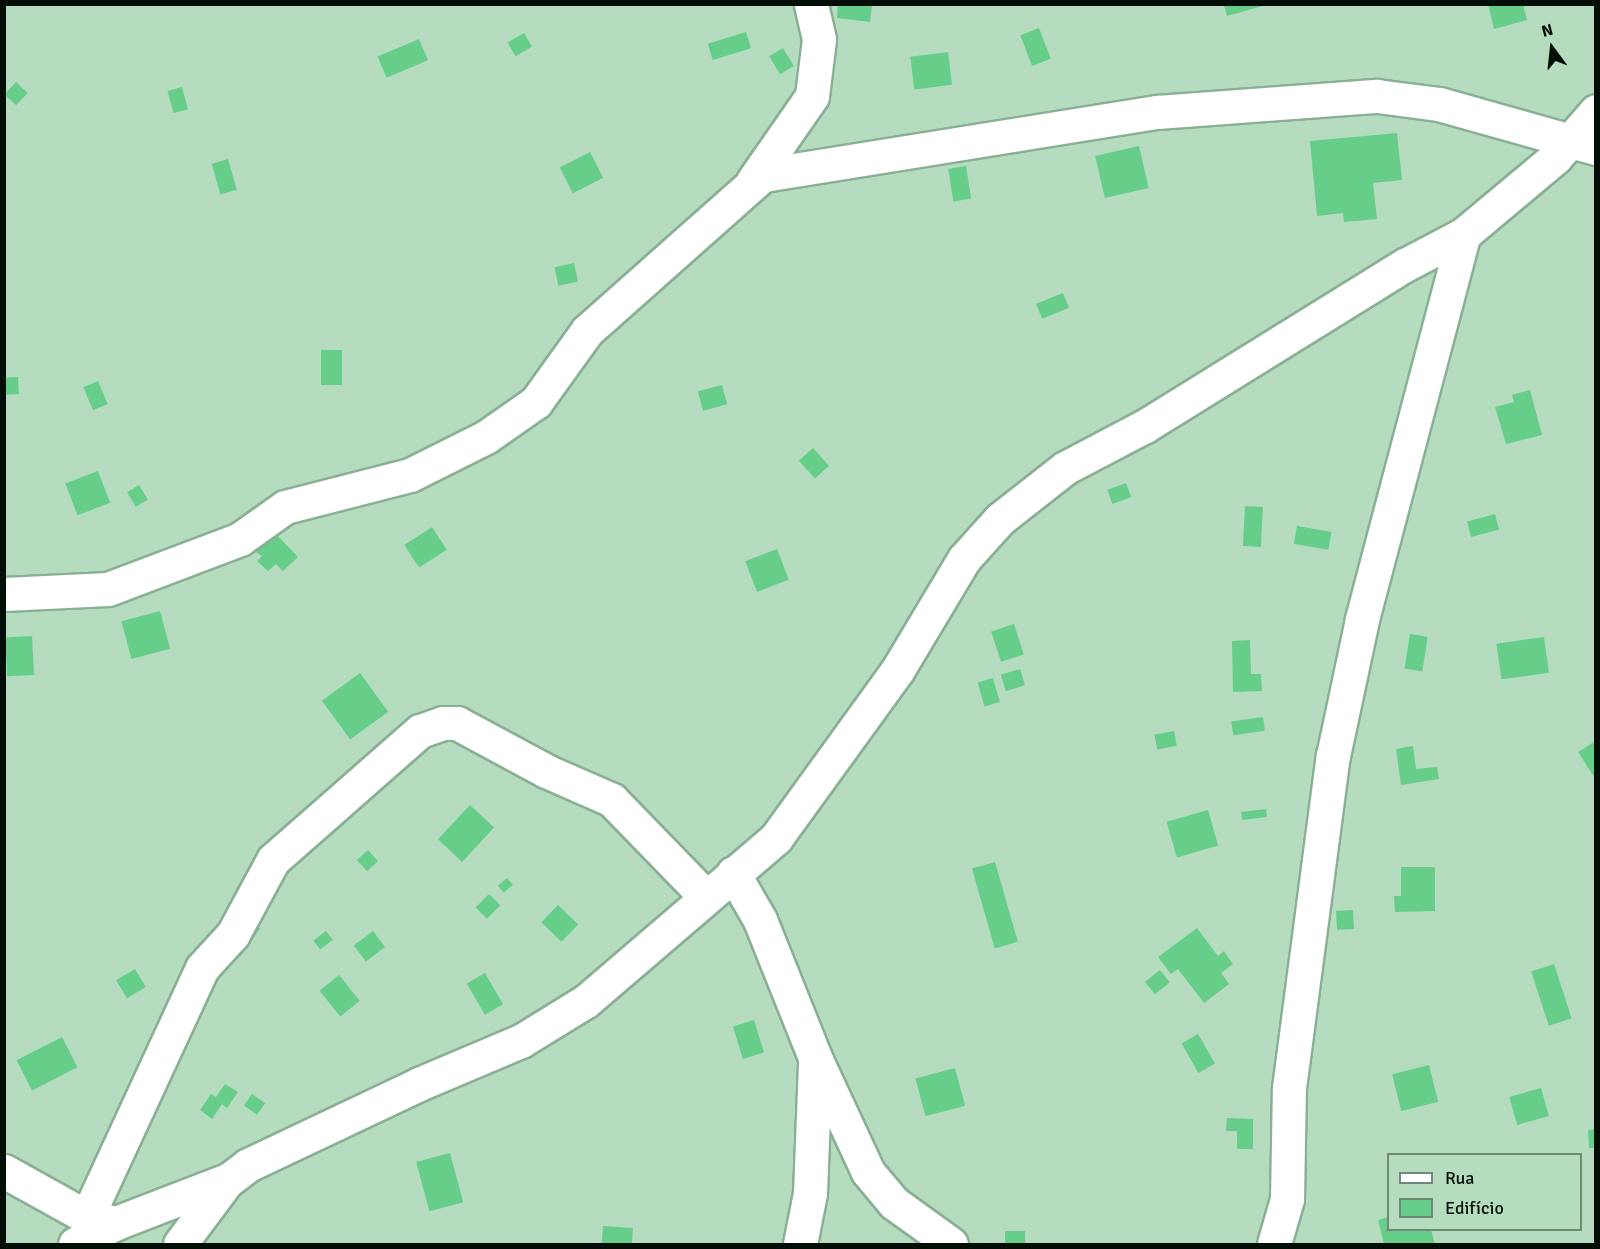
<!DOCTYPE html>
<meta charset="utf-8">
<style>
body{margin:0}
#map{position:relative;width:1600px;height:1249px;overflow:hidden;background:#b5dcbe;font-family:Signika,sans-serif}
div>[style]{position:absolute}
.building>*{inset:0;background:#66ce89;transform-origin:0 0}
.roads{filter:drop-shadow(2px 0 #8ab094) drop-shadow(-2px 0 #8ab094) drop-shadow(0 2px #8ab094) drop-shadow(0 -2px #8ab094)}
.minor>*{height:33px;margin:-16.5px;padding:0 16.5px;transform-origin:16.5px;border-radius:16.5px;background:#fff}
span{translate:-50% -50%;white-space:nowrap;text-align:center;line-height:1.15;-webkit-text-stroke:5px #b5dcbe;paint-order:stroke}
.frame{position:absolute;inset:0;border:6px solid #030f06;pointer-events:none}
.legend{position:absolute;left:1387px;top:1153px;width:195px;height:78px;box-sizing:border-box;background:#b5dcbe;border:2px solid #6e8a74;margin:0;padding:8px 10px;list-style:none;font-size:18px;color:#030f06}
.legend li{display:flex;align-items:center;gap:12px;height:30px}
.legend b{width:30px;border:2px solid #6e8a74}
.north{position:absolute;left:1522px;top:18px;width:60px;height:60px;-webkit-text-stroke:4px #b5dcbe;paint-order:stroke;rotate:345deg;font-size:16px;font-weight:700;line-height:24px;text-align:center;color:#030f06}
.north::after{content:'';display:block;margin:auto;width:21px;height:27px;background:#030f06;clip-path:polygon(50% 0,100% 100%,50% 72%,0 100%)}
</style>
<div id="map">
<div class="building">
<i style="clip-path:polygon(838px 4px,872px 4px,870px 22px,837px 18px)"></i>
<i style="clip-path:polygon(1488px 4px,1523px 4px,1527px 20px,1494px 29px)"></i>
<i style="clip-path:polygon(1224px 5px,1266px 5px,1227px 16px)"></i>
<i style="left:1039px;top:28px;width:33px;height:20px;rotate:69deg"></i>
<i style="left:746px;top:32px;width:17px;height:40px;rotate:73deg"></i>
<i style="left:524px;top:33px;width:16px;height:19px;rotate:60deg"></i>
<i style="left:419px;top:39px;width:23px;height:45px;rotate:67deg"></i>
<i style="left:783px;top:48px;width:21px;height:16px;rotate:59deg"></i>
<i style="left:948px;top:52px;width:33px;height:38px;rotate:83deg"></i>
<i style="left:16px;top:82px;width:16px;height:17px;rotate:43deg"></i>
<i style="left:182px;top:87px;width:23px;height:15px;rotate:75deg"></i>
<i style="clip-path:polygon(1397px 133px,1402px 180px,1373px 183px,1377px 219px,1344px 222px,1343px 213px,1317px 216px,1310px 141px)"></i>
<i style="left:1139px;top:146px;width:43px;height:45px;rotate:77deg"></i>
<i style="left:590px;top:152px;width:29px;height:34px;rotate:63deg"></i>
<i style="left:228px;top:159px;width:32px;height:17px;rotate:74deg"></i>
<i style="left:966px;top:166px;width:33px;height:18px;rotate:81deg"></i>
<i style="left:574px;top:263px;width:19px;height:20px;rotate:78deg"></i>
<i style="left:1063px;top:293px;width:16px;height:29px;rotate:68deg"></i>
<i style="left:321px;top:350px;width:21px;height:35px"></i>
<i style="left:18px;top:377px;width:17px;height:14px;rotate:87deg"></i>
<i style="left:98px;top:381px;width:25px;height:16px;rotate:67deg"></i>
<i style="left:722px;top:385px;width:20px;height:25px;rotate:75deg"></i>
<i style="clip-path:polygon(1530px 390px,1542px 435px,1506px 444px,1495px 407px,1514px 402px,1512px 395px)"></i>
<i style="left:813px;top:448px;width:24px;height:19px;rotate:48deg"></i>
<i style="left:98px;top:471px;width:34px;height:35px;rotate:69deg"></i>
<i style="left:1126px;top:483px;width:15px;height:20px;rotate:70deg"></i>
<i style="left:139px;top:485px;width:17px;height:14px;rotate:59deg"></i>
<i style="left:1245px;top:506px;width:18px;height:40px;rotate:3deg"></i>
<i style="left:1495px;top:514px;width:16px;height:29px;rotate:75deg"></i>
<i style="left:1297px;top:526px;width:35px;height:18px;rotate:10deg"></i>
<i style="left:432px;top:527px;width:27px;height:33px;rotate:57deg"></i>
<i style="clip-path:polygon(275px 533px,298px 557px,283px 571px,276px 564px,268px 571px,257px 561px,262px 556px,256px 552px)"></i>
<i style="left:777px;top:549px;width:33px;height:34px;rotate:69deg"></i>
<i style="left:160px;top:611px;width:39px;height:40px;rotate:75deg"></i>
<i style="left:1014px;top:624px;width:32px;height:24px;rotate:72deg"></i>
<i style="left:1410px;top:634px;width:18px;height:35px;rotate:9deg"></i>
<i style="left:32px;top:636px;width:39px;height:27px;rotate:87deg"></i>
<i style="left:1544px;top:637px;width:36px;height:48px;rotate:82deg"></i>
<i style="clip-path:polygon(1250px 640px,1251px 674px,1261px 674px,1262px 691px,1233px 692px,1232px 641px)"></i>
<i style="left:1020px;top:669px;width:17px;height:20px;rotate:73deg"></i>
<i style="left:360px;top:673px;width:48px;height:47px;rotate:54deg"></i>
<i style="left:993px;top:678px;width:25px;height:16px;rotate:74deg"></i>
<i style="left:1263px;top:717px;width:14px;height:32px;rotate:82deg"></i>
<i style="left:1174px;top:731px;width:15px;height:20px;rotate:79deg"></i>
<i style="clip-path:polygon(1594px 742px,1596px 743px,1596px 780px,1578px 752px)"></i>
<i style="clip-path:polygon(1413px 746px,1416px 769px,1437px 767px,1439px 779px,1401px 785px,1396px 749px)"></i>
<i style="left:470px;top:805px;width:33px;height:47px;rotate:43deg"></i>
<i style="left:1266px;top:809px;width:8px;height:25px;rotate:83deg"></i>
<i style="left:1208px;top:810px;width:37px;height:43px;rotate:74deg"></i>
<i style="left:368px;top:850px;width:15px;height:15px;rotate:48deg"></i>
<i style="left:995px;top:862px;width:83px;height:24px;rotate:74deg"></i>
<i style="clip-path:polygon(1401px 867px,1435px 867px,1435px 911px,1395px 912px,1394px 896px,1401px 896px)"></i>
<i style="left:507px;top:878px;width:9px;height:12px;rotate:49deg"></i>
<i style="left:489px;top:894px;width:16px;height:19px;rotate:45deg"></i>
<i style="left:558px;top:905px;width:28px;height:24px;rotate:44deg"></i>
<i style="left:1353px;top:910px;width:19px;height:17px;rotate:87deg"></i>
<i style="left:247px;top:919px;width:16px;height:34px;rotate:35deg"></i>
<i style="clip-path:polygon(1197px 928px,1218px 956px,1224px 951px,1233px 964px,1221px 973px,1229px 984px,1204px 1003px,1178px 969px,1171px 974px,1158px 957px)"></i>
<i style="left:326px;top:931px;width:11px;height:16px;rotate:52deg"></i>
<i style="left:373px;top:931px;width:20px;height:24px;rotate:53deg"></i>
<i style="left:1554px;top:964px;width:57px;height:24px;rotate:72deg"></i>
<i style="left:135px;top:969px;width:21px;height:22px;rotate:59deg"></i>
<i style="left:1160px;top:970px;width:16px;height:19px;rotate:52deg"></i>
<i style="left:485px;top:973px;width:36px;height:21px;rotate:60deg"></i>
<i style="left:339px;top:975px;width:33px;height:25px;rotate:51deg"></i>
<i style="left:754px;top:1020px;width:34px;height:22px;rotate:73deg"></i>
<i style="left:1198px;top:1034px;width:34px;height:19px;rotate:60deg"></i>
<i style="left:62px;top:1037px;width:34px;height:51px;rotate:63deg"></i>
<i style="left:1429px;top:1065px;width:38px;height:38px;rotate:76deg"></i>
<i style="left:955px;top:1068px;width:39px;height:41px;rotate:75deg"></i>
<i style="clip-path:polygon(225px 1084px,238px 1092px,227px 1108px,222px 1104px,212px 1119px,200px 1110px,211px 1094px,216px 1097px)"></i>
<i style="left:1541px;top:1088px;width:29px;height:33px;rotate:74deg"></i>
<i style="left:252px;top:1094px;width:16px;height:14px;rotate:35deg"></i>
<i style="clip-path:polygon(1227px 1118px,1253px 1119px,1253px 1149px,1237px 1149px,1237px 1131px,1226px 1131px)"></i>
<i style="clip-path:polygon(1596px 1129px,1596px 1148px,1589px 1148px,1588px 1130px)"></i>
<i style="left:450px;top:1153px;width:51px;height:35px;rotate:75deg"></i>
<i style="clip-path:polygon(1388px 1217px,1388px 1230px,1431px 1230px,1435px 1244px,1384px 1244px,1378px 1220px)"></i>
<i style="left:603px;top:1226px;width:30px;height:18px;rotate:4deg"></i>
<i style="left:1005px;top:1231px;width:20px;height:13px"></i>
</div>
<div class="roads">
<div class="minor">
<i style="left:753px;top:181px;width:103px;rotate:-55.2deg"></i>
<i style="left:812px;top:96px;width:57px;rotate:-83deg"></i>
<i style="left:819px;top:39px;width:36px;rotate:-103deg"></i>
<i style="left:4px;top:594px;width:104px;rotate:-2.8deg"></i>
<i style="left:108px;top:589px;width:141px;rotate:-20.7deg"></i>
<i style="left:240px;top:539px;width:55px;rotate:-35.4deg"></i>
<i style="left:285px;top:507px;width:129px;rotate:-14.4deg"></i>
<i style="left:410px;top:475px;width:85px;rotate:-26.6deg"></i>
<i style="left:486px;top:437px;width:61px;rotate:-35deg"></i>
<i style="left:536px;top:402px;width:87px;rotate:-54.3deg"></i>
<i style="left:587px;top:331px;width:235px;rotate:-41.6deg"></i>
<i style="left:763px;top:175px;width:399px;rotate:-9.1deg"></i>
<i style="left:1157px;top:112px;width:221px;rotate:-4.2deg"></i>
<i style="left:1377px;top:96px;width:63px;rotate:7.4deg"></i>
<i style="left:1439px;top:104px;width:163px;rotate:15.7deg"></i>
<i style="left:733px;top:873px;width:54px;rotate:60.1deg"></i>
<i style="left:760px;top:920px;width:151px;rotate:68.2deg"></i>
<i style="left:816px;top:1060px;width:123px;rotate:65.1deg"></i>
<i style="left:868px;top:1172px;width:40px;rotate:50deg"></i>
<i style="left:894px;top:1203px;width:70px;rotate:35.7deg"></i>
<i style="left:4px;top:1171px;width:95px;rotate:29deg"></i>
<i style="left:87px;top:1217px;width:30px;rotate:12deg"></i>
<i style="left:116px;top:1223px;width:117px;rotate:-21.1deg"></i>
<i style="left:87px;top:1217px;width:274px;rotate:-65.2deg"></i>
<i style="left:202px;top:968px;width:46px;rotate:-47.6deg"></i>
<i style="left:233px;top:934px;width:84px;rotate:-61.6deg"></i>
<i style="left:273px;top:860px;width:196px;rotate:-41.3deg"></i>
<i style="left:420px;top:731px;width:24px;rotate:-19deg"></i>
<i style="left:443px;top:723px;width:14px"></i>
<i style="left:457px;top:723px;width:101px;rotate:28.3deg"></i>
<i style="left:546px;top:771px;width:72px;rotate:23.7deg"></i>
<i style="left:612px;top:800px;width:135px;rotate:45.9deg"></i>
<i style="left:75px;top:1244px;width:46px;rotate:-27.1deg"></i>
<i style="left:180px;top:1244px;width:79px;rotate:-53.3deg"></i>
<i style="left:227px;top:1181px;width:26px;rotate:-37deg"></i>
<i style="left:248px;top:1165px;width:189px;rotate:-25.3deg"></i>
<i style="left:419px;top:1084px;width:111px;rotate:-22.9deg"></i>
<i style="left:521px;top:1041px;width:76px;rotate:-31.6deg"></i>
<i style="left:586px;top:1001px;width:250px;rotate:-40.6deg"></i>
<i style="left:776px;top:838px;width:206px;rotate:-54.1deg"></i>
<i style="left:897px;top:671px;width:131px;rotate:-59.1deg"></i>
<i style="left:964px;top:559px;width:54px;rotate:-48deg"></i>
<i style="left:1000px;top:519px;width:83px;rotate:-38.1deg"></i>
<i style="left:1065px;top:468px;width:90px;rotate:-27.7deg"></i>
<i style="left:1145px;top:426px;width:306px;rotate:-31.8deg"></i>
<i style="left:1405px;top:265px;width:67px;rotate:-27.7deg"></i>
<i style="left:1464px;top:234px;width:119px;rotate:-39.9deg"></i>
<i style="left:1555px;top:158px;width:62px;rotate:-48.9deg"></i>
<i style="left:800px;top:1244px;width:52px;rotate:-78.9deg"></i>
<i style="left:810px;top:1193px;width:131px;rotate:-87.8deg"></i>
<i style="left:1274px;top:1244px;width:47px;rotate:-73.9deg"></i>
<i style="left:1287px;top:1199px;width:111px;rotate:-89deg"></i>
<i style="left:1289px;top:1088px;width:335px;rotate:-82.5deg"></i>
<i style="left:1333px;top:756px;width:140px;rotate:-78deg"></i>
<i style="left:1362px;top:619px;width:398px;rotate:-75.2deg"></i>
</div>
</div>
<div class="frame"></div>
<ul class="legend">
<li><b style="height:8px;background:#fff"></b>Rua</li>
<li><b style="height:16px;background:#66ce89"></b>Edifício</li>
</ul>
<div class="north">N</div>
</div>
